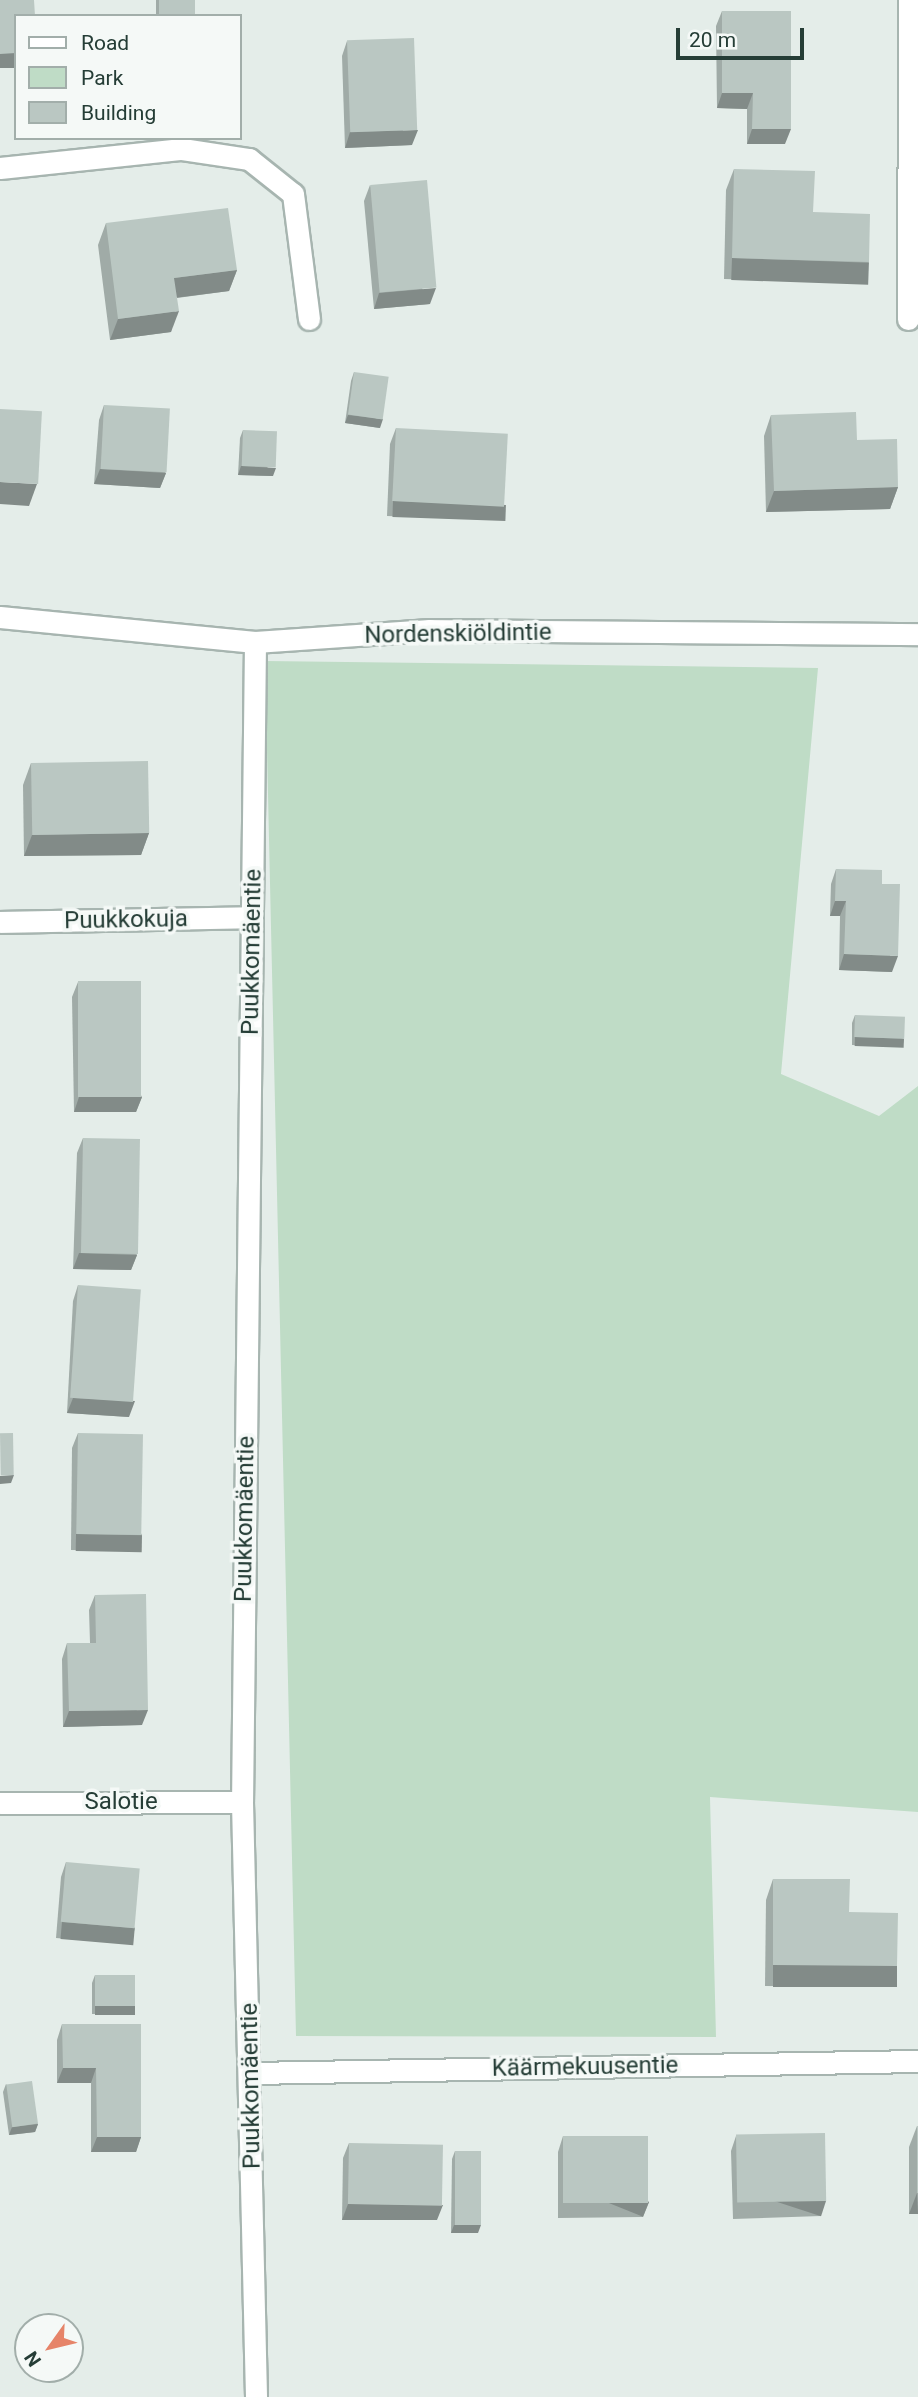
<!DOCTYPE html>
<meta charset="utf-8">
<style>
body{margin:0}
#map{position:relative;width:918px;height:2397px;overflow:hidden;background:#e4ede9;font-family:Roboto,sans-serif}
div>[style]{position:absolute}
.green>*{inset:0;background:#bfdcc6}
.roads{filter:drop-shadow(2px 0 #a7b5b0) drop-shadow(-2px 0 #a7b5b0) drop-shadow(0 2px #a7b5b0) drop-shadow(0 -2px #a7b5b0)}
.street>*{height:21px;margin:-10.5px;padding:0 10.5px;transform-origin:10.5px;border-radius:10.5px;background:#fff}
.secondary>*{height:21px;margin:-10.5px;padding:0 10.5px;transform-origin:10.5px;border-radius:10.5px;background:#fff}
.wall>*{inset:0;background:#a0aba7;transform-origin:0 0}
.shaded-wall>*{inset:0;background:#828b88;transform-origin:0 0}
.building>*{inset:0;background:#bac7c2;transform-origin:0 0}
span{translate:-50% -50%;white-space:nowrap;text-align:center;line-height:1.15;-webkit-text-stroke:7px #f5f9f7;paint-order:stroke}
.street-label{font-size:24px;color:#253d36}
.legend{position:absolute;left:14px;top:14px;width:228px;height:126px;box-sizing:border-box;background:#f5f9f7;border:2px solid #a2aeaa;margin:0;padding:9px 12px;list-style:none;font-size:21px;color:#253d36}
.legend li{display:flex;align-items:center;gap:14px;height:35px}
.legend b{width:35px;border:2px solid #a2aeaa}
.north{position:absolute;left:14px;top:2313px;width:70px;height:70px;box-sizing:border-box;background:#f5f9f7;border:2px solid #a2aeaa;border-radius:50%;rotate:236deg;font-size:19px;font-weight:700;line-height:28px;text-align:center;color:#253d36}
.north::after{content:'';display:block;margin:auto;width:24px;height:32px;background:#e68469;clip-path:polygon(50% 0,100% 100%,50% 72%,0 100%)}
.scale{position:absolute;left:676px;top:28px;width:128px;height:32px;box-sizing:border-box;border:4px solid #253d36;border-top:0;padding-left:9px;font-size:21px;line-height:24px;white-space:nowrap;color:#253d36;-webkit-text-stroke:5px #f5f9f7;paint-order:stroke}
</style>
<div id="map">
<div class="green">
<i style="clip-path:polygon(265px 661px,818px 668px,781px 1074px,879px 1116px,918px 1086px,918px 1812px,710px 1797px,716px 2037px,296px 2036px)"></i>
</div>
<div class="roads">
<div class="street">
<i style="left:0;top:168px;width:183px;rotate:-6deg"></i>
<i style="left:182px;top:149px;width:68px;rotate:8.5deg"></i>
<i style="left:249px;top:159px;width:56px;rotate:38.5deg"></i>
<i style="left:293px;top:194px;width:126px;rotate:82.7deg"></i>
<i style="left:908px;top:319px;width:319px;rotate:-89.8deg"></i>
<i style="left:255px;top:642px;width:1160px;rotate:90.64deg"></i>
<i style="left:242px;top:1802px;width:595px;rotate:88.65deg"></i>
<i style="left:0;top:922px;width:252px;rotate:-1.1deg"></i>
<i style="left:0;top:1803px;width:242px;rotate:-0.2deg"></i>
<i style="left:251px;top:2073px;width:667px;rotate:-1.03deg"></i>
</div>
<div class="secondary">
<i style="left:0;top:617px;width:256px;rotate:5.6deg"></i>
<i style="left:255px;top:642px;width:175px;rotate:-3.9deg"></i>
<i style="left:430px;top:630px;width:488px;rotate:0.5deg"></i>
</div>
</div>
<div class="wall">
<i style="left:156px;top:0;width:39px;height:16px"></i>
<i style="clip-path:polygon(722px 11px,785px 144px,747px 144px,747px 109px,717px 108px,716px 26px)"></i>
<i style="clip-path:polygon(347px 41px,412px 145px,345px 148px,342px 56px)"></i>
<i style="clip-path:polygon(734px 169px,813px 212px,869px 262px,861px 283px,724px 279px,726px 190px)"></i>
<i style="clip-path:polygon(370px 185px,430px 304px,374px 309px,364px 201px)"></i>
<i style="clip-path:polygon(106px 223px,237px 270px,229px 291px,177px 298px,171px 332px,110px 340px,98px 245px)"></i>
<i style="clip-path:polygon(354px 372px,380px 428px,345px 423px,351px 381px)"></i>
<i style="clip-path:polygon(104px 405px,166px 473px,160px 488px,94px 484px,99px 420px)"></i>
<i style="clip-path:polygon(771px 415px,857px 440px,898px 487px,890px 509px,766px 512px,764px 436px)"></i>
<i style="clip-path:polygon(396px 428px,500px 520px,387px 516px,390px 444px)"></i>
<i style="clip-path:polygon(243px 430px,273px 476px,238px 475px,240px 438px)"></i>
<i style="clip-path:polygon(31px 763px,149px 833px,141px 855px,24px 856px,23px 785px)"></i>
<i style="clip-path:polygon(836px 869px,882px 884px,892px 972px,839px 970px,840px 916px,830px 916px,831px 884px)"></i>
<i style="clip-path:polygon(78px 982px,142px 1097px,136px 1112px,74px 1112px,72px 997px)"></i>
<i style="clip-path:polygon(855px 1015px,904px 1039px,902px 1047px,852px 1045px,852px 1023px)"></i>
<i style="clip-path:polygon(83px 1138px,137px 1255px,131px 1270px,73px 1269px,77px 1153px)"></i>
<i style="clip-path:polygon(78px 1285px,129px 1417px,67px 1413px,73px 1301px)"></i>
<i style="clip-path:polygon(78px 1433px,142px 1535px,137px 1551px,71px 1550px,72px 1448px)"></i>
<i style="clip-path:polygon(95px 1595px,142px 1725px,63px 1727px,62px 1659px,67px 1643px,90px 1643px,89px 1610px)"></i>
<i style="clip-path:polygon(66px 1862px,135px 1928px,130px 1944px,56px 1938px,61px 1877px)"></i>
<i style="clip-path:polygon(773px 1879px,849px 1912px,889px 1987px,765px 1986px,766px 1900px)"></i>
<i style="clip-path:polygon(95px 1975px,135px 2006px,132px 2014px,92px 2014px,92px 1983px)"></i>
<i style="clip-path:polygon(62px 2024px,141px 2024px,141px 2137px,136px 2152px,91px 2152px,91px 2083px,57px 2083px,57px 2040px)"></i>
<i style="clip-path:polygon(6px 2084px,38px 2124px,35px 2132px,9px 2135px,3px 2092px)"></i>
<i style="clip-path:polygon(917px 2126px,918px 2126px,918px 2214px,909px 2214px,909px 2147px)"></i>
<i style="clip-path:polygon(563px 2136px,649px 2202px,643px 2217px,558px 2218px,558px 2152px)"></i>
<i style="clip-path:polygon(736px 2136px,821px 2216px,733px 2219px,731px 2151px)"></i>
<i style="clip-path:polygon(349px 2143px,437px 2220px,342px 2220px,343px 2158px)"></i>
<i style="clip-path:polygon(455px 2151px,478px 2233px,451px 2233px,452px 2159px)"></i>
</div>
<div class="shaded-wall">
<i style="left:16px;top:53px;width:15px;height:16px;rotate:90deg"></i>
<i style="clip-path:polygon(722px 93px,753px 93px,747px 109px,717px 108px)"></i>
<i style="clip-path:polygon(752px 129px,791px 129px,785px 144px,747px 144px)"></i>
<i style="clip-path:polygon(418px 130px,412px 145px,345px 148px,350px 132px)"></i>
<i style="left:732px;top:258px;width:137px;height:22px;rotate:2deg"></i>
<i style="clip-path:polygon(237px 270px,229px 291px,166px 299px,174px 278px)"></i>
<i style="clip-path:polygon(436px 288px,430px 304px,374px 309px,379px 293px)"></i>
<i style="clip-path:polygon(179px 311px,171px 332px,110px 340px,118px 319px)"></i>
<i style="clip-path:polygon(348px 415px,383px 419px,380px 428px,345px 423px)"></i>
<i style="clip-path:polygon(241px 466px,276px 468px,273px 476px,238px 475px)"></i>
<i style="clip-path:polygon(100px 469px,166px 473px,160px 488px,94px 484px)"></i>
<i style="clip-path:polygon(0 482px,37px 484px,29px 506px,0 504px)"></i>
<i style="clip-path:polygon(898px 487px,890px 509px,766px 512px,774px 491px)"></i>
<i style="left:393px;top:501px;width:113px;height:16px;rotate:2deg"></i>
<i style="clip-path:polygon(149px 833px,141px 855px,24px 856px,32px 835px)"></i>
<i style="clip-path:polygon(835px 901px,846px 901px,840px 916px,830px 916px)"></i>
<i style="clip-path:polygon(844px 954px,898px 956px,892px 972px,839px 970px)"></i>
<i style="left:855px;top:1037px;width:49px;height:9px;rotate:2deg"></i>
<i style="clip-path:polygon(79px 1097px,142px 1097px,136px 1112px,74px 1112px)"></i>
<i style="clip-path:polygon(79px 1253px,137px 1255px,131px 1270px,73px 1269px)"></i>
<i style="clip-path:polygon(73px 1398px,135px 1401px,129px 1417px,67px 1413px)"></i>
<i style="clip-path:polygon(14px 1475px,11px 1483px,0 1484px,0 1476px)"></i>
<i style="left:76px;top:1534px;width:66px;height:17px;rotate:1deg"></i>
<i style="clip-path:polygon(148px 1710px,142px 1725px,63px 1727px,69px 1711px)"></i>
<i style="left:62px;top:1922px;width:73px;height:17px;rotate:5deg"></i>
<i style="left:773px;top:1965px;width:124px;height:22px"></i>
<i style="left:95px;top:2006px;width:40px;height:9px"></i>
<i style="clip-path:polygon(63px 2068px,96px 2068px,91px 2083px,57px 2083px)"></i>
<i style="clip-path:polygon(38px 2124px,35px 2132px,9px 2135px,12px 2127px)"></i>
<i style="clip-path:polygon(97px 2137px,141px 2137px,136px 2152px,91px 2152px)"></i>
<i style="clip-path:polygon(917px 2193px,918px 2214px,909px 2214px)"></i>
<i style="left:826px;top:2201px;width:16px;height:88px;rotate:108deg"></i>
<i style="left:649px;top:2202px;width:16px;height:85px;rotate:112deg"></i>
<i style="clip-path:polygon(348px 2204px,443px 2205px,437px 2220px,342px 2220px)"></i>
<i style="clip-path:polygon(454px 2225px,481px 2225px,478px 2233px,451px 2233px)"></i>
</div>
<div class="building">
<i style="clip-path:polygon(0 0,34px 0,35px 16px,16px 16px,16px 53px,0 54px)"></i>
<i style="left:159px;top:0;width:36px;height:16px"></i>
<i style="clip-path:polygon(722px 11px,791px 11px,791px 129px,752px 129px,753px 93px,722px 93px)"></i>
<i style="left:414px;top:38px;width:92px;height:67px;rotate:88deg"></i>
<i style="clip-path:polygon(734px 169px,815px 171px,813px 212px,870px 214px,869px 262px,732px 258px)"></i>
<i style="left:427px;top:180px;width:108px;height:57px;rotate:85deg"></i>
<i style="clip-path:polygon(228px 208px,237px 270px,174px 278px,179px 311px,118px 319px,106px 223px)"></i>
<i style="left:354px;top:372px;width:35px;height:43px;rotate:8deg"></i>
<i style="left:104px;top:405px;width:66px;height:64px;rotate:3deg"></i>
<i style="left:0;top:409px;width:42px;height:73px;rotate:3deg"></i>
<i style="clip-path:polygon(856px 412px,857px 440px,897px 439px,898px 487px,774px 491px,771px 415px)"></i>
<i style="left:396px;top:428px;width:112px;height:73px;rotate:3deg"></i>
<i style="left:243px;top:430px;width:34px;height:36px;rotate:2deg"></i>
<i style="left:148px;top:761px;width:72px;height:117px;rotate:89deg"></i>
<i style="clip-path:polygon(836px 869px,882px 870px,882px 884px,900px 884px,898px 956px,844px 954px,846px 901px,835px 901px)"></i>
<i style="left:141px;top:981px;width:116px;height:63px;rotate:90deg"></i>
<i style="left:855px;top:1015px;width:50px;height:22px;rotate:2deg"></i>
<i style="left:83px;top:1138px;width:57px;height:115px;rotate:1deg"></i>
<i style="left:78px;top:1285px;width:63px;height:113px;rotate:4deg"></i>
<i style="left:13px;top:1433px;width:42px;height:13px;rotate:89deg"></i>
<i style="left:78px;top:1433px;width:65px;height:101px;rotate:1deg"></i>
<i style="clip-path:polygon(146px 1594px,148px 1710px,69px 1711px,67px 1643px,96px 1643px,95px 1595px)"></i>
<i style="left:66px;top:1862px;width:74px;height:60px;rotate:5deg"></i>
<i style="clip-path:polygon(773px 1879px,850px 1879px,849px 1912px,898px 1913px,897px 1966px,773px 1965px)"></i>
<i style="left:95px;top:1975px;width:40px;height:31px"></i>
<i style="clip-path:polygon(62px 2024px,141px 2024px,141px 2137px,97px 2137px,96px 2068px,63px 2068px)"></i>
<i style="left:32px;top:2081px;width:43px;height:26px;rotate:82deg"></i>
<i style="left:917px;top:2126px;width:1px;height:67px"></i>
<i style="left:825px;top:2133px;width:68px;height:89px;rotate:89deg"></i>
<i style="left:563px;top:2136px;width:85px;height:67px"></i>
<i style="left:349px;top:2143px;width:94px;height:61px;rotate:1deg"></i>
<i style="left:455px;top:2151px;width:26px;height:74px"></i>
</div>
<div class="street-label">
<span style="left:458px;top:634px;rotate:-1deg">Nordenskiöldintie</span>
<span style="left:126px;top:920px;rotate:-1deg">Puukkokuja</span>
<span style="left:252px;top:952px;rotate:-89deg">Puukkomäentie</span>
<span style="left:245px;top:1519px;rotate:-89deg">Puukkomäentie</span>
<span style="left:121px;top:1802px">Salotie</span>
<span style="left:585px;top:2067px;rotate:-1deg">Käärmekuusentie</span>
<span style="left:251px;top:2086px;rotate:-91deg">Puukkomäentie</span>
</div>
<ul class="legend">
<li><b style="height:9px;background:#fff"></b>Road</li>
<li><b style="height:19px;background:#bfdcc6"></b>Park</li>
<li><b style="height:19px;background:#bac7c2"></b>Building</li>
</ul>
<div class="north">N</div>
<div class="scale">20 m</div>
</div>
